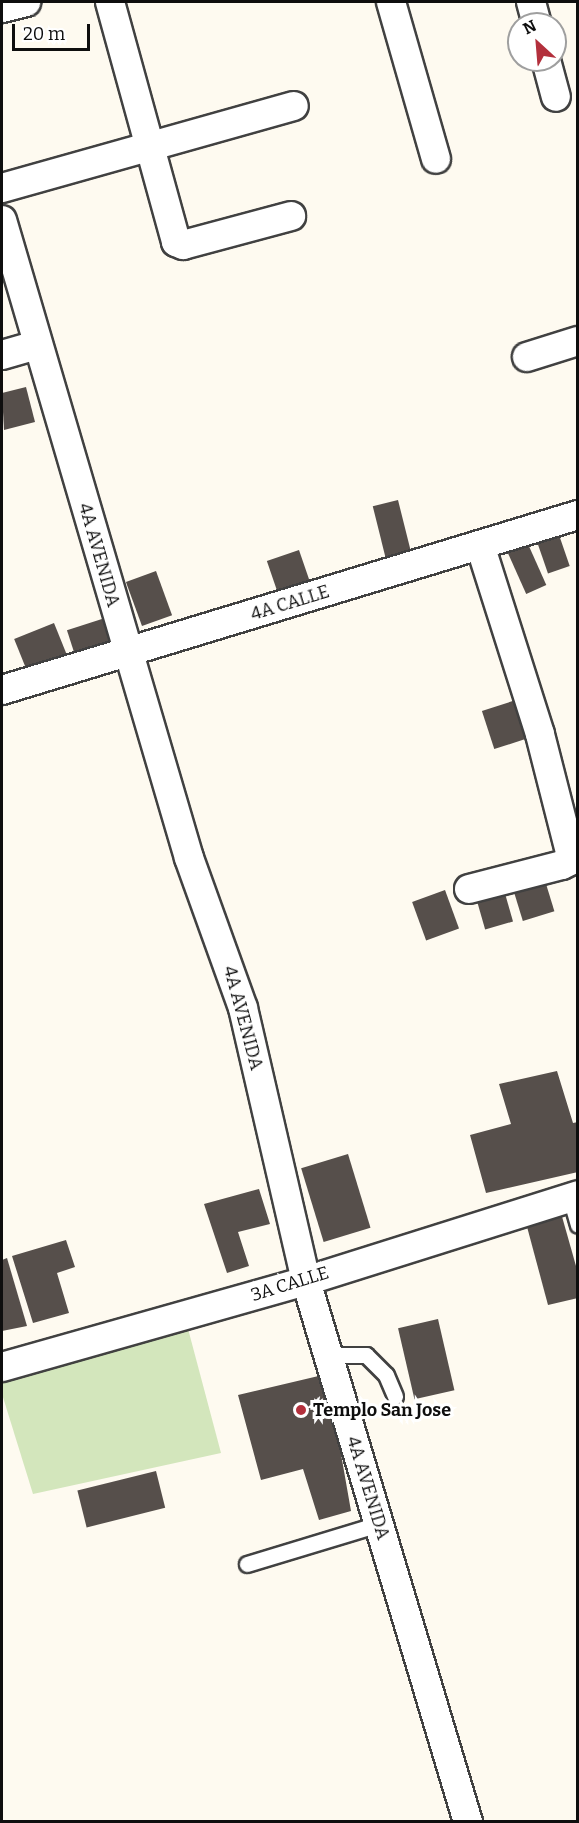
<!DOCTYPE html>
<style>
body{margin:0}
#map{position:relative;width:579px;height:1823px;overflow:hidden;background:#fefaf0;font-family:Bitter,serif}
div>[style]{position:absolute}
.green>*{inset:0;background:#d3e6bc}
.building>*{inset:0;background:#564f4b;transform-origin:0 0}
.roads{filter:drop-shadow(2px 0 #414141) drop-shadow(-2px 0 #414141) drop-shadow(0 2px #414141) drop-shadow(0 -2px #414141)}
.lane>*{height:15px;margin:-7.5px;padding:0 7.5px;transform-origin:7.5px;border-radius:7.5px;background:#fff}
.street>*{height:28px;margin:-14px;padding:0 14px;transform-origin:14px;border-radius:14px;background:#fff}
.dots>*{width:16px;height:16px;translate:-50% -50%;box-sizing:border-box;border:3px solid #fff;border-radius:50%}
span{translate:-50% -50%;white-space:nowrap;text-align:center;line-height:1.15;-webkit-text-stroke:6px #fff;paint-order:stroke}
.street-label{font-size:18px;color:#0e0e0e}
.poi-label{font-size:18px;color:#0e0e0e;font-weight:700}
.left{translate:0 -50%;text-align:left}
.frame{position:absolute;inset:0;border:3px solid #0e0e0e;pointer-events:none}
.north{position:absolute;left:507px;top:12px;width:60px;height:60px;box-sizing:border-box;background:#fff;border:2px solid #9f9f9f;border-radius:50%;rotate:334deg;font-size:16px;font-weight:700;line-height:24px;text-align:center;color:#0e0e0e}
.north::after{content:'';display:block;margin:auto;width:21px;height:27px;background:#b3303c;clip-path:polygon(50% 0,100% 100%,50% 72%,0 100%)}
.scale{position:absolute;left:12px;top:24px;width:78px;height:27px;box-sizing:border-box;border:3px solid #0e0e0e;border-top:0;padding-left:8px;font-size:18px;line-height:21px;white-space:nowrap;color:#0e0e0e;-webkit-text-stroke:4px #fff;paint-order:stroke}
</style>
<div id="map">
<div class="green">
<i style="clip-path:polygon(187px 1325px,221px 1453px,33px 1494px,2px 1394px,2px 1379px)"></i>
</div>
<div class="building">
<i style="clip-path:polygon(26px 387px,35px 422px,4px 430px,2px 393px)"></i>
<i style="left:398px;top:500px;width:55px;height:26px;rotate:76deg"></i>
<i style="left:558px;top:532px;width:36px;height:23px;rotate:71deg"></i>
<i style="left:528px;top:544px;width:45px;height:22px;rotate:66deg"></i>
<i style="left:299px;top:550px;width:39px;height:34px;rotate:71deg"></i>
<i style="left:156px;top:571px;width:47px;height:32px;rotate:70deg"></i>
<i style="left:105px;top:618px;width:25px;height:40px;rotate:72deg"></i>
<i style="left:54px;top:623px;width:35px;height:43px;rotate:68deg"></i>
<i style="left:519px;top:699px;width:40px;height:39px;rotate:72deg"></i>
<i style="left:543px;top:874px;width:39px;height:33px;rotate:73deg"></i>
<i style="left:502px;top:883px;width:40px;height:29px;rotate:74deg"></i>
<i style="left:445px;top:890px;width:41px;height:35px;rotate:70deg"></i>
<i style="clip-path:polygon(557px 1071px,573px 1123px,578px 1122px,578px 1172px,486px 1193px,470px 1135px,511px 1124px,499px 1084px)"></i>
<i style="left:348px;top:1154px;width:77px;height:49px;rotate:73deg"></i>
<i style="clip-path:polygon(259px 1189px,270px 1224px,238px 1232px,249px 1266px,227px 1273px,204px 1204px)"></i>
<i style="clip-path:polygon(561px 1213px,578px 1273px,578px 1298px,548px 1305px,526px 1223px)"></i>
<i style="clip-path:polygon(66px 1240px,75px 1267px,57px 1273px,69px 1313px,33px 1323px,12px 1256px)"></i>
<i style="clip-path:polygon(7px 1258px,27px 1326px,2px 1331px,2px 1260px)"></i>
<i style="left:438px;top:1319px;width:73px;height:41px;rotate:77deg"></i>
<i style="clip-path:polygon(327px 1374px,351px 1511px,319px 1520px,303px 1469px,261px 1480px,238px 1395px)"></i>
<i style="left:156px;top:1471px;width:38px;height:81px;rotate:76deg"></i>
</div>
<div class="roads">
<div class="lane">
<i style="left:570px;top:1197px;width:29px;rotate:74deg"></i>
<i style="left:329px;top:1355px;width:37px"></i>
<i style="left:366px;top:1355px;width:28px;rotate:45deg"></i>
<i style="left:386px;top:1375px;width:23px;rotate:67deg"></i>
<i style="left:247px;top:1564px;width:138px;rotate:-16.9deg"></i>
</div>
<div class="street">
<i style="left:110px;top:2px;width:249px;rotate:74.6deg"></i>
<i style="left:176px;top:242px;width:8px;rotate:23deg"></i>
<i style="left:183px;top:245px;width:112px;rotate:-15deg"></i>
<i style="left:391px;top:2px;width:163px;rotate:74deg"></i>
<i style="left:531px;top:2px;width:23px;rotate:75deg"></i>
<i style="left:2px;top:8px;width:25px;rotate:-14deg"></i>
<i style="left:546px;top:60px;width:38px;rotate:75deg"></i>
<i style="left:2px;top:188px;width:303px;rotate:-15.7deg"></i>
<i style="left:2px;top:220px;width:665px;rotate:73.66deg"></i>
<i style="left:189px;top:858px;width:159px;rotate:70.2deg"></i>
<i style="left:243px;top:1008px;width:280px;rotate:77deg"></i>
<i style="left:306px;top:1281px;width:565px;rotate:73.33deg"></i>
<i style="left:2px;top:355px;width:37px;rotate:-16deg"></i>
<i style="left:527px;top:357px;width:53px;rotate:-17.4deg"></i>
<i style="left:2px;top:690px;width:602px;rotate:-16.9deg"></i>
<i style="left:469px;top:889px;width:96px;rotate:-14.5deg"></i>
<i style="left:562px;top:865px;width:9px;rotate:-27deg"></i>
<i style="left:570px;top:861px;width:5px;rotate:-79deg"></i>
<i style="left:571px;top:856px;width:126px;rotate:-104.3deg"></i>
<i style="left:540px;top:734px;width:198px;rotate:-107.6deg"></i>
<i style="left:2px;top:1367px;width:316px;rotate:-15.8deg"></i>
<i style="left:306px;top:1281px;width:285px;rotate:-17.5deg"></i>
</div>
</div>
<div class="dots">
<i style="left:301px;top:1410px;background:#b3303c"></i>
</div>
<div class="street-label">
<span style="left:99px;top:555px;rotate:74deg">4A AVENIDA</span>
<span style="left:290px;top:603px;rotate:-17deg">4A CALLE</span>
<span style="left:243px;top:1018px;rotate:75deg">4A AVENIDA</span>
<span style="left:290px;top:1284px;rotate:-17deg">3A CALLE</span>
<span style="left:368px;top:1488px;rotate:73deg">4A AVENIDA</span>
</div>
<div class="poi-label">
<span class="left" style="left:313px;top:1410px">Templo San Jose</span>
</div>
<div class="frame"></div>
<div class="north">N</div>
<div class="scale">20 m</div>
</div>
